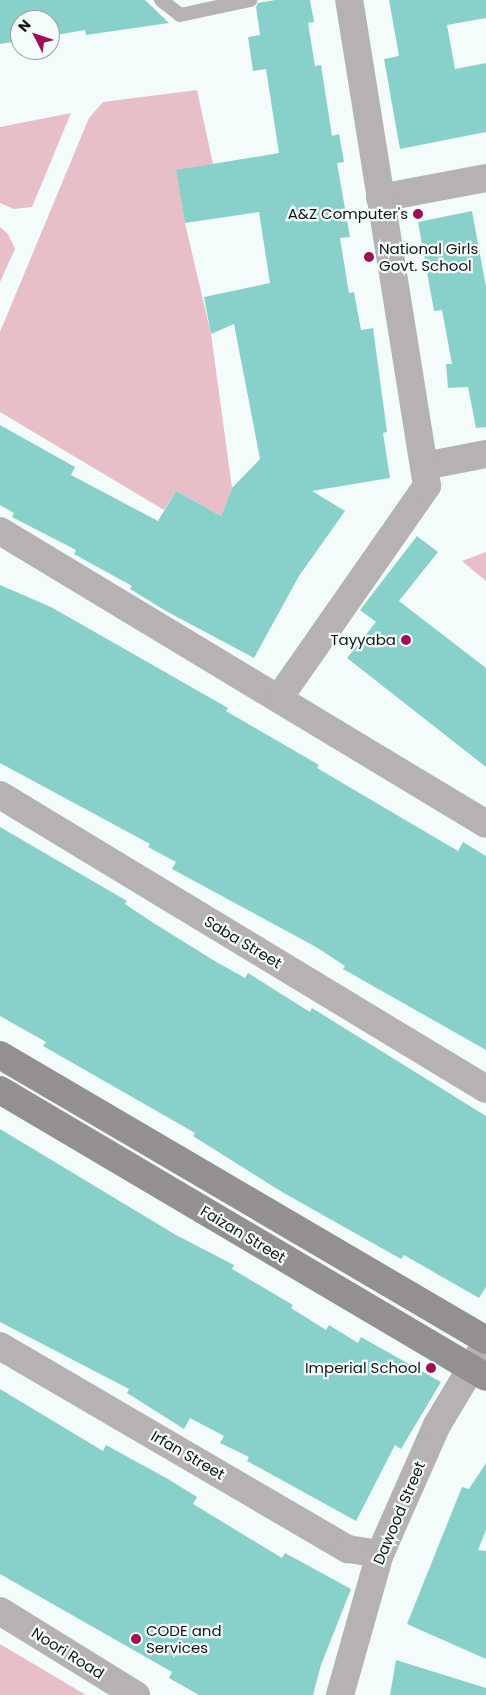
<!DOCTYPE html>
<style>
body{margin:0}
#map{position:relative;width:486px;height:1695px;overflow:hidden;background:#f3fcfb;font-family:Poppins,sans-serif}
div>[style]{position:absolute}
.green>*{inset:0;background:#e8bec9}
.building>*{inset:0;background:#88d1cb}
.lane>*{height:14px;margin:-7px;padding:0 7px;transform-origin:7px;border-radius:7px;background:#b6b2b3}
.street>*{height:28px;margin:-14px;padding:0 14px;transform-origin:14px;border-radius:14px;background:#b6b2b3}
.secondary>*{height:28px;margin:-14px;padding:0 14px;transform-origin:14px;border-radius:14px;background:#948f90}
.dots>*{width:14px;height:14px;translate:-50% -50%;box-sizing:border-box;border:2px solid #f3fcfb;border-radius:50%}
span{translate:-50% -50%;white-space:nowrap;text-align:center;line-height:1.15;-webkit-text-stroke:4.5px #f3fcfb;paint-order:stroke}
.poi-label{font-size:15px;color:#131615}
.right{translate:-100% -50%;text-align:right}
.left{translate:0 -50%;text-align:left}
.street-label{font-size:15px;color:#131615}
.north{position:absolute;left:10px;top:10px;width:50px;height:50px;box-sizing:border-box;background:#f3fcfb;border:1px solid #99a09f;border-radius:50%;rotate:311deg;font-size:14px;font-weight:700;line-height:20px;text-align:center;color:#131615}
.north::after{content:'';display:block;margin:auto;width:18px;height:22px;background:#a00e55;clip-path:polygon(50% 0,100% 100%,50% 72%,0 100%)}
</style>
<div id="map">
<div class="green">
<i style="clip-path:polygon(197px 90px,213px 164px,177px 171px,185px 223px,211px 334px,232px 488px,221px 516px,176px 491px,164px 510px,0 412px,0 332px,89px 118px,103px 102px)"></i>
<i style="clip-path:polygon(71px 113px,32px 207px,14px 209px,0 203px,0 127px)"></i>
<i style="clip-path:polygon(0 227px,8px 234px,15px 249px,0 282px)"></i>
<i style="clip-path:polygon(486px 552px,486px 581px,462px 561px)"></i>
<i style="clip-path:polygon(0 1644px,86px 1695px,0 1695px)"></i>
</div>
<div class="building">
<i style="clip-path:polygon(0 0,145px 0,169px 23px,86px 35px,85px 30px,50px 36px,50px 20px,20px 20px,20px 41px,0 44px)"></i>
<i style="clip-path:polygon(275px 0,310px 0,314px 22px,308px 23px,315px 66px,321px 65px,332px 136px,339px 134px,344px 162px,337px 163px,350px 237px,340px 238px,349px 293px,354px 292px,361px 330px,373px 328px,387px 432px,383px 433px,390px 478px,312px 491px,345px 511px,299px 576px,254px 658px,166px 611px,130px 589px,132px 586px,74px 554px,76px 550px,12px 517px,14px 513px,0 505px,0 425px,75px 467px,71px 475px,158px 521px,176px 491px,221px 516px,232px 488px,260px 459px,234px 324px,211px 334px,204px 297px,270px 283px,259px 212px,185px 223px,176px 170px,279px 153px,266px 69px,253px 71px,248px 37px,260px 35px,256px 7px,258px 3px)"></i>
<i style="clip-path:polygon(389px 0,486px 0,486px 18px,447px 25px,455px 69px,486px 63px,486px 132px,400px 149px,384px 59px,399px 56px)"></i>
<i style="clip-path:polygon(472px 211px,486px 287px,486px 427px,476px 428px,468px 387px,448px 388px,446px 364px,452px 364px,442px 310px,434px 311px,418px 222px)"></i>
<i style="clip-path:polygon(417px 536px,438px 552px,399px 601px,486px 668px,486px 767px,347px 658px,376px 622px,360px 610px)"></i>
<i style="clip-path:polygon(0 585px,51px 607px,228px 708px,226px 711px,319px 765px,317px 768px,458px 851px,463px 842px,486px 856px,486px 1050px,343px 969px,345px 966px,316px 947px,172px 869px,176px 862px,148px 847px,150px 844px,0 763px)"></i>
<i style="clip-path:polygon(0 827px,127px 901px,125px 904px,152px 922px,213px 960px,245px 978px,248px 973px,310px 1012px,312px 1008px,486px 1116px,486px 1287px,479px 1298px,404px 1255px,401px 1259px,282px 1192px,193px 1136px,195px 1133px,43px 1046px,46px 1042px,0 1016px)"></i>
<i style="clip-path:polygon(0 1129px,176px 1235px,234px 1265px,232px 1269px,293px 1305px,291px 1308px,326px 1330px,329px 1325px,358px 1343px,361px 1337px,441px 1382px,401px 1449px,395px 1445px,356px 1521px,247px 1461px,249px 1457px,220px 1443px,224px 1436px,190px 1418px,184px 1429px,127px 1393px,129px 1389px,0 1322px)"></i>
<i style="clip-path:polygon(0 1389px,103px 1451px,106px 1445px,168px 1479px,197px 1497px,193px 1504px,282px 1558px,285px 1553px,351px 1589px,321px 1665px,313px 1695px,199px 1695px,169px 1678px,172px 1672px,0 1574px)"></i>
<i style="clip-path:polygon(486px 1463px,486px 1530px,478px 1550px,486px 1551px,486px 1659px,407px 1624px,462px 1487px,469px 1489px)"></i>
<i style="clip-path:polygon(396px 1660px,486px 1688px,486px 1695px,390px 1695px)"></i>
</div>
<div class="lane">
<i style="left:161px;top:0;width:24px;rotate:38deg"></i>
<i style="left:180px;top:15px;width:72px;rotate:-12.1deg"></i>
</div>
<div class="street">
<i style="left:380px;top:198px;width:108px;rotate:-10.7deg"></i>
<i style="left:424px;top:466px;width:63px;rotate:-11deg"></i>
<i style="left:0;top:531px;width:567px;rotate:31.08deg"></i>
<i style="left:279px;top:698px;width:259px;rotate:-55.1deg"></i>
<i style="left:427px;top:486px;width:492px;rotate:-99.1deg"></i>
<i style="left:0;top:795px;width:568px;rotate:31.17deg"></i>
<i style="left:0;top:1346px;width:403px;rotate:30.3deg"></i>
<i style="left:348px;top:1549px;width:32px;rotate:9deg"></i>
<i style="left:0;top:1611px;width:160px;rotate:31.7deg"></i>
<i style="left:340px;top:1695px;width:147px;rotate:-74.2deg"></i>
<i style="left:380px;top:1554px;width:141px;rotate:-66.2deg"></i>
<i style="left:437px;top:1425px;width:96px;rotate:-59.1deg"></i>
</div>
<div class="secondary">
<i style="left:0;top:1055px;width:563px;rotate:30.39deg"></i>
<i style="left:0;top:1090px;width:564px;rotate:30.56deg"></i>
</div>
<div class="dots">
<i style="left:418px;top:214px;background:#a00e55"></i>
<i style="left:369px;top:257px;background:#a00e55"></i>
<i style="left:406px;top:640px;background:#a00e55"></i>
<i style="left:431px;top:1368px;background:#a00e55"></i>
<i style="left:136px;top:1639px;background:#a00e55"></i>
</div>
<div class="poi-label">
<span class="right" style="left:408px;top:214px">A&amp;Z Computer's</span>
<span class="left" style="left:379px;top:257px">National Girls<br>Govt. School</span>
<span class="right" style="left:396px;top:640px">Tayyaba</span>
<span class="right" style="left:421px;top:1368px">Imperial School</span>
<span class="left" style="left:146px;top:1639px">CODE and<br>Services</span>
</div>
<div class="street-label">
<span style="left:243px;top:942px;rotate:31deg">Saba Street</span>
<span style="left:243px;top:1234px;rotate:31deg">Faizan Street</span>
<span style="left:188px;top:1455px;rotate:30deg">Irfan Street</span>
<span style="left:399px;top:1513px;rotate:-67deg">Dawood Street</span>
<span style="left:68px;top:1653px;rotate:32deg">Noori Road</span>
</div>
<div class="north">N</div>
</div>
